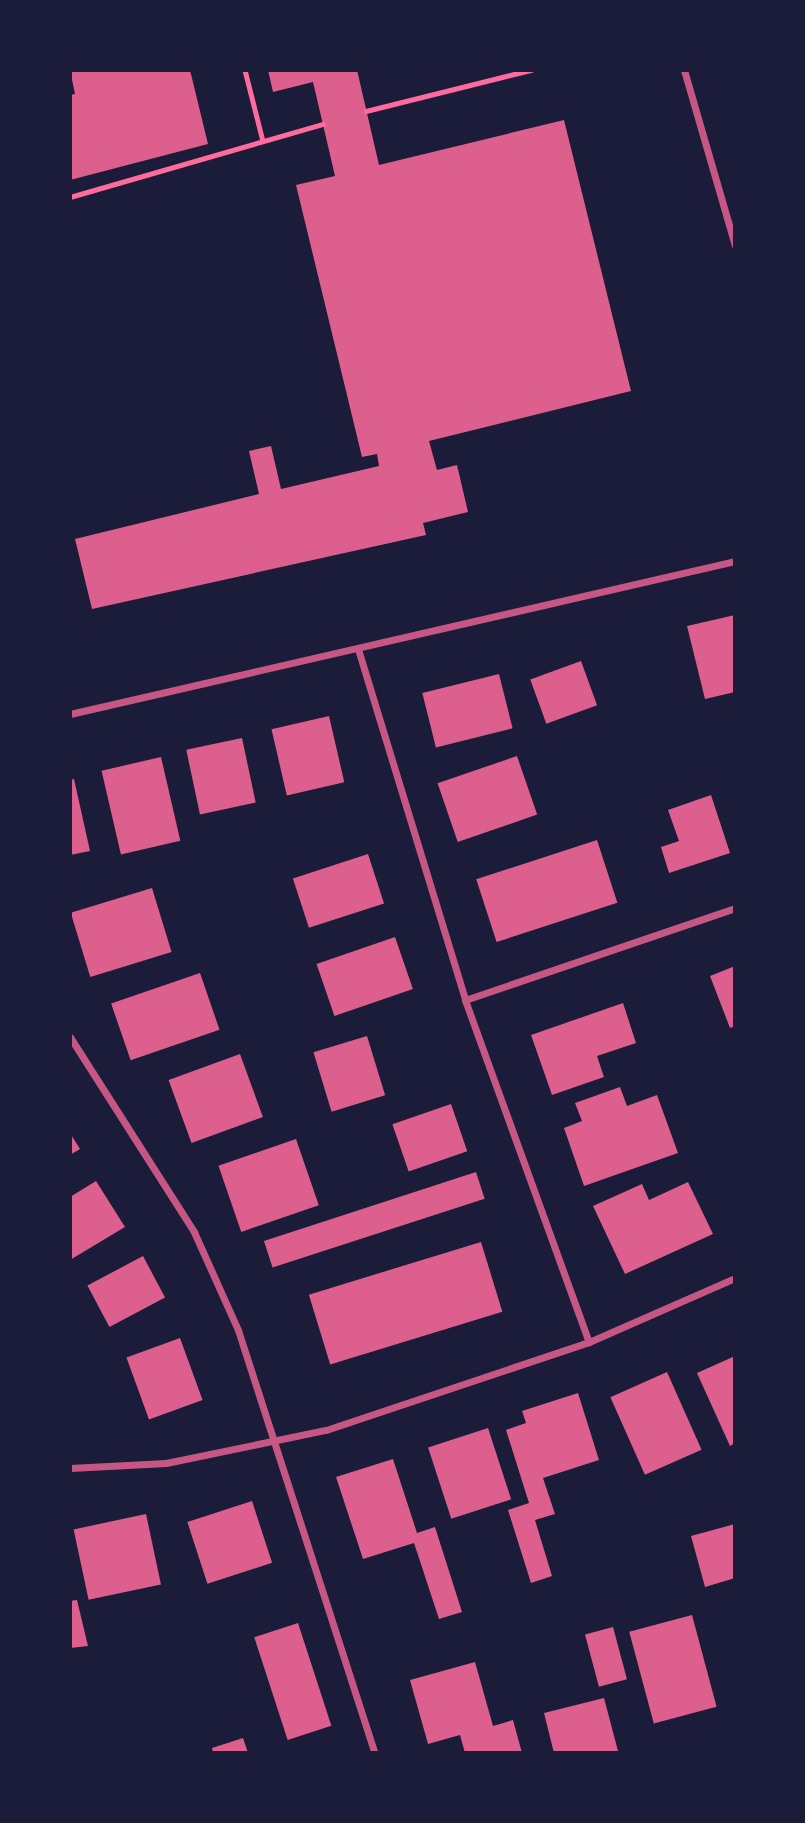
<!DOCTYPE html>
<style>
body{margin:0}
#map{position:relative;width:805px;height:1823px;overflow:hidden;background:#1b1b3a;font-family:"Public Sans",sans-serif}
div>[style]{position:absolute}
.building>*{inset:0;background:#dd5f8e;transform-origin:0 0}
.path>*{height:4.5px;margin:-2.25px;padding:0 2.25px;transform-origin:2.25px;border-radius:2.25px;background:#ff6b9d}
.minor>*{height:7px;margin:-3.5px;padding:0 3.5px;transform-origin:3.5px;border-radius:3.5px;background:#c65784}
span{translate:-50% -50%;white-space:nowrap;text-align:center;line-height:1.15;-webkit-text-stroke:5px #1b1b3a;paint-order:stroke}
.frame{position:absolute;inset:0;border:72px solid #1b1b3a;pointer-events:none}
</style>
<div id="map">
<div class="building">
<i style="clip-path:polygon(70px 70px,190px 70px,208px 144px,70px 180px,70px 95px,75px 94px)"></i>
<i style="clip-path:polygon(268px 70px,357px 70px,379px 165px,564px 120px,631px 391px,429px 441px,437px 470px,457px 465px,468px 512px,423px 523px,426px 535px,92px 609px,75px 539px,259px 494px,249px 451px,271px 446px,281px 489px,379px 466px,377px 454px,362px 457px,296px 185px,335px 176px,313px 82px,273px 92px)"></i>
<i style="clip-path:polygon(735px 615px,735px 692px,705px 699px,687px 626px)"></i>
<i style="left:581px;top:661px;width:47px;height:54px;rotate:70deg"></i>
<i style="left:499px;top:674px;width:56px;height:79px;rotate:76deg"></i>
<i style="left:329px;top:716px;width:68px;height:59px;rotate:77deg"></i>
<i style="left:242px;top:738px;width:66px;height:57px;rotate:78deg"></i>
<i style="left:517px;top:756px;width:62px;height:84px;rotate:71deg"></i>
<i style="left:161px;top:757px;width:86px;height:61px;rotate:77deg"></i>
<i style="clip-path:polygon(74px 779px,90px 851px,70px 855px,70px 780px)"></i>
<i style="clip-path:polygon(711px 795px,730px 853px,669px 873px,661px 847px,679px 841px,668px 810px)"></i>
<i style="left:597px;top:840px;width:66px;height:127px;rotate:72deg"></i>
<i style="left:368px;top:854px;width:52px;height:79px;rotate:72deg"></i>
<i style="left:152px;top:888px;width:67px;height:85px;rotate:73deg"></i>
<i style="left:395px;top:937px;width:55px;height:83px;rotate:71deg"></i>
<i style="clip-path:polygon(735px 966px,735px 1026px,730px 1028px,710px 976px)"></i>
<i style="left:200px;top:973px;width:60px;height:94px;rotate:71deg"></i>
<i style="clip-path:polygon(623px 1003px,636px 1043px,597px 1056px,604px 1077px,552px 1095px,531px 1035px)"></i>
<i style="left:367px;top:1036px;width:62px;height:56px;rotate:73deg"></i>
<i style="left:240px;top:1054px;width:67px;height:76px;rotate:70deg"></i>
<i style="clip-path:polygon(620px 1087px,627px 1106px,657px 1095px,678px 1153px,584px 1186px,564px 1128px,582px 1121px,575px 1103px)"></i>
<i style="left:451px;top:1104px;width:50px;height:62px;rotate:71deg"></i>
<i style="clip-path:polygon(70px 1133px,80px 1149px,70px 1155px)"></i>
<i style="left:296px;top:1139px;width:70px;height:82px;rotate:71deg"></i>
<i style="left:476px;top:1172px;width:28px;height:223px;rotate:72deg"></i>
<i style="clip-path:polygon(96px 1181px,125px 1227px,70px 1260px,70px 1197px)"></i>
<i style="clip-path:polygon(688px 1182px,713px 1234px,625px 1274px,593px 1206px,642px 1184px,649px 1200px)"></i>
<i style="left:481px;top:1242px;width:73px;height:180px;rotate:73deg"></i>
<i style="left:143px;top:1256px;width:47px;height:63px;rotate:62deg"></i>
<i style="left:180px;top:1338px;width:66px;height:57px;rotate:70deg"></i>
<i style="clip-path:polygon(735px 1356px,735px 1443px,730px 1446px,697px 1373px)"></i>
<i style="left:667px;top:1372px;width:85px;height:62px;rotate:66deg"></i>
<i style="clip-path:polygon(578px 1393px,599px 1460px,543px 1478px,555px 1514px,535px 1520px,552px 1576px,531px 1583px,508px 1510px,529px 1503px,506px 1430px,526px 1423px,522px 1411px)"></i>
<i style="left:488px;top:1428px;width:75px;height:63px;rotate:72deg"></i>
<i style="clip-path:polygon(393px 1459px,417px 1533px,435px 1527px,462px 1612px,439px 1619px,414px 1543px,363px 1559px,336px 1477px)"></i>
<i style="left:252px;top:1501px;width:65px;height:68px;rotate:72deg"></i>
<i style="left:146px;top:1514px;width:72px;height:74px;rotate:78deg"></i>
<i style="clip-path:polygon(735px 1524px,735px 1578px,705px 1587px,691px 1536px)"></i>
<i style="clip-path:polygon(77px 1600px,88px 1646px,70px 1648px,70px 1601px)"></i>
<i style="left:692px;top:1615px;width:95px;height:65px;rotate:75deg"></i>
<i style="left:298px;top:1623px;width:108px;height:46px;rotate:72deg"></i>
<i style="left:613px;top:1627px;width:54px;height:29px;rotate:75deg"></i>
<i style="clip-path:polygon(475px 1662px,493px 1726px,513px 1720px,522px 1753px,465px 1753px,460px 1735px,428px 1744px,410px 1680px)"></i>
<i style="clip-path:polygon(604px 1698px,618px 1751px,554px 1753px,544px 1713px)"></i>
<i style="clip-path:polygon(243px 1738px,248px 1753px,213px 1753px,212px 1748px)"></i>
</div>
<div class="path">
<i style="left:245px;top:70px;width:73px;rotate:75.8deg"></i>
<i style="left:366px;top:111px;width:170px;rotate:-14deg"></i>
<i style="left:70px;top:197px;width:263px;rotate:-16.1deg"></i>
</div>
<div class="minor">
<i style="left:684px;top:70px;width:183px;rotate:73.8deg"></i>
<i style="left:358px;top:649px;width:367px;rotate:73deg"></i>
<i style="left:465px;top:1000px;width:364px;rotate:70.1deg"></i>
<i style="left:70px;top:714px;width:682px;rotate:-12.96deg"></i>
<i style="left:465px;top:1000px;width:285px;rotate:-18.8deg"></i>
<i style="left:70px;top:1037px;width:231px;rotate:57.5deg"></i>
<i style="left:194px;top:1232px;width:107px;rotate:65.8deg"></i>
<i style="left:238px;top:1330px;width:445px;rotate:72.1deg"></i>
<i style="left:70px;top:1468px;width:96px;rotate:-3deg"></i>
<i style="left:166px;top:1463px;width:163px;rotate:-11.7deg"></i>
<i style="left:326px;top:1430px;width:277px;rotate:-18.5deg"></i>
<i style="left:589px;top:1342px;width:159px;rotate:-23.7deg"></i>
</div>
<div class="frame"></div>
</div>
